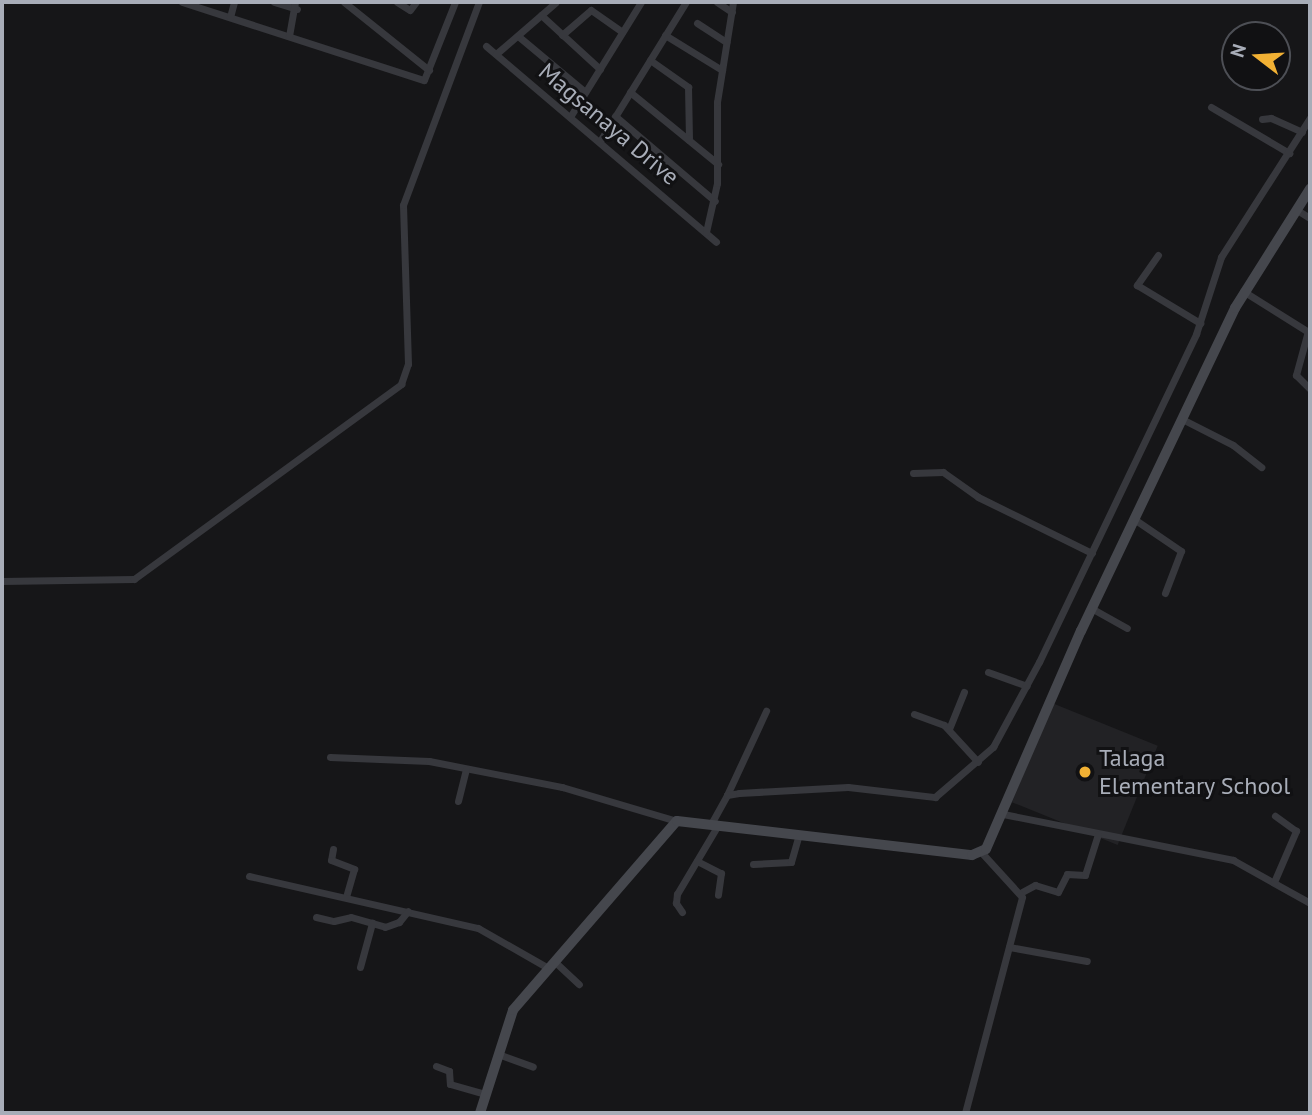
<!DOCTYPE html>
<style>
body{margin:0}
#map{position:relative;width:1312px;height:1115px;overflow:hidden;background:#161618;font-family:"PT Sans",sans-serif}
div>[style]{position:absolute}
.built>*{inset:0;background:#222225;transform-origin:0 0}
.street>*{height:7px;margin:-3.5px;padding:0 3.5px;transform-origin:3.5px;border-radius:3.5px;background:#37383d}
.secondary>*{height:10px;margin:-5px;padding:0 5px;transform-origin:5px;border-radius:5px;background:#45474d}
.dots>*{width:19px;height:19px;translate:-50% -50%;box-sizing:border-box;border:4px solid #111113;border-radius:50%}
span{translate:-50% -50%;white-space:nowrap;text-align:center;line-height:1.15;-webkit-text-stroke:6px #111113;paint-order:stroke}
.street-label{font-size:24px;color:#a8adb8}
.poi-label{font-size:24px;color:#a8adb8}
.left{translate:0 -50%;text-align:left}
.frame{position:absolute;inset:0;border:4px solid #a8adb8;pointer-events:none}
.north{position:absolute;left:1221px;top:21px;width:70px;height:70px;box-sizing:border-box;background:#111113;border:2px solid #4d4f55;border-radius:50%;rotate:287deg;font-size:19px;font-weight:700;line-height:28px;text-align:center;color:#a8adb8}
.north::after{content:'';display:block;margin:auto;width:24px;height:32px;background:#f2b134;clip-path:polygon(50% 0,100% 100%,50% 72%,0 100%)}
</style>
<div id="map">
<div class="built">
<i style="left:1052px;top:703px;width:114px;height:107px;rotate:22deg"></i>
</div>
<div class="street">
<i style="left:182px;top:2px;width:254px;rotate:17.9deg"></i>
<i style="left:424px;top:80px;width:84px;rotate:-68.3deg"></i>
<i style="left:274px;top:2px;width:24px;rotate:17deg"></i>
<i style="left:344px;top:2px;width:109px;rotate:38.7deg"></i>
<i style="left:397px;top:2px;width:15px;rotate:32deg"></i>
<i style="left:410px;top:10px;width:10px;rotate:-53deg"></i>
<i style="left:717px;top:2px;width:18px;rotate:34deg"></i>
<i style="left:541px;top:15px;width:80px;rotate:42.5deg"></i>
<i style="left:230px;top:17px;width:16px;rotate:-75deg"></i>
<i style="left:697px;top:23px;width:35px;rotate:33deg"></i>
<i style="left:562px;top:35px;width:38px;rotate:-41deg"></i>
<i style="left:591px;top:10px;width:38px;rotate:35deg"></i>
<i style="left:665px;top:35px;width:67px;rotate:31.6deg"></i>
<i style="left:289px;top:36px;width:35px;rotate:-80deg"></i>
<i style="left:518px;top:36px;width:87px;rotate:39.9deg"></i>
<i style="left:486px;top:46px;width:302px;rotate:40.4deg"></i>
<i style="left:496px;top:54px;width:79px;rotate:-40.9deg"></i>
<i style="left:650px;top:60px;width:47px;rotate:35.4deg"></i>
<i style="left:688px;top:87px;width:53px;rotate:88.9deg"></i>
<i style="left:630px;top:92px;width:114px;rotate:39.3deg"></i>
<i style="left:1211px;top:107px;width:91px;rotate:30.5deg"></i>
<i style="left:615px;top:116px;width:131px;rotate:40.4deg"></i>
<i style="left:570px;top:117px;width:135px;rotate:-58.3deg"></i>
<i style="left:1262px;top:119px;width:9px;rotate:-6deg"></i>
<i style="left:1271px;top:118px;width:34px;rotate:24deg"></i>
<i style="left:600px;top:141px;width:163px;rotate:-58.3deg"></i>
<i style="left:1297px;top:210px;width:15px;rotate:32deg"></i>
<i style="left:706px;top:232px;width:50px;rotate:-77.3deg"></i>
<i style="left:717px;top:183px;width:81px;rotate:-90deg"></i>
<i style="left:717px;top:102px;width:101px;rotate:-80.9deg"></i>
<i style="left:1158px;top:255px;width:37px;rotate:125deg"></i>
<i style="left:1137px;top:285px;width:74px;rotate:31.1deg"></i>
<i style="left:1243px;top:291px;width:79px;rotate:32.1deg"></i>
<i style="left:1308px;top:331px;width:46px;rotate:105.3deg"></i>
<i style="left:1296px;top:375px;width:20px;rotate:45deg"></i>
<i style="left:1182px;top:419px;width:57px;rotate:27deg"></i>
<i style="left:1233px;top:445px;width:36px;rotate:38deg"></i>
<i style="left:913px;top:473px;width:30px;rotate:-2deg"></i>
<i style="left:943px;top:472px;width:43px;rotate:35.5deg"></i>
<i style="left:978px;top:497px;width:127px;rotate:26.2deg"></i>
<i style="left:1134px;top:519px;width:57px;rotate:34.2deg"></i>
<i style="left:1181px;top:551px;width:45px;rotate:110.9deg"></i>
<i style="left:2px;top:581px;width:132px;rotate:-0.9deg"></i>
<i style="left:134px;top:579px;width:331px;rotate:-36.1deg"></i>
<i style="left:401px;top:384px;width:21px;rotate:-71deg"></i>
<i style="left:408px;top:364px;width:159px;rotate:-91.8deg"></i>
<i style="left:403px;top:205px;width:217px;rotate:-69.5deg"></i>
<i style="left:1091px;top:608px;width:41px;rotate:29.1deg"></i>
<i style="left:988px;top:672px;width:41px;rotate:19.7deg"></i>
<i style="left:914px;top:714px;width:32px;rotate:20deg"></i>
<i style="left:944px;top:725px;width:50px;rotate:47.4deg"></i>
<i style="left:949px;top:729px;width:40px;rotate:-68deg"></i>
<i style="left:330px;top:757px;width:99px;rotate:2.3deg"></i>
<i style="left:429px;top:761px;width:136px;rotate:11.1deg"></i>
<i style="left:562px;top:787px;width:120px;rotate:16.5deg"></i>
<i style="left:727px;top:795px;width:93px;rotate:-65.1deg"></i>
<i style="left:458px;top:801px;width:33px;rotate:-76deg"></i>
<i style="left:1003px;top:814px;width:235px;rotate:11.3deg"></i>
<i style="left:1233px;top:860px;width:88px;rotate:29.2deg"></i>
<i style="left:711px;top:824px;width:33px;rotate:-61deg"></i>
<i style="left:727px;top:795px;width:12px;rotate:-9deg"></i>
<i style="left:739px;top:793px;width:109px;rotate:-3.2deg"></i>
<i style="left:848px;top:787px;width:88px;rotate:6.6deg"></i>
<i style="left:935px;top:797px;width:77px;rotate:-40.8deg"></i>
<i style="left:993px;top:747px;width:97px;rotate:-61.6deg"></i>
<i style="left:1039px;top:662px;width:364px;rotate:-64.4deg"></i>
<i style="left:1196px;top:334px;width:81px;rotate:-72deg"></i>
<i style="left:1221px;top:257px;width:165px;rotate:-57.4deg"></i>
<i style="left:333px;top:849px;width:11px;rotate:100deg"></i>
<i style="left:331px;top:860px;width:25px;rotate:21deg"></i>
<i style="left:354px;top:869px;width:29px;rotate:106deg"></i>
<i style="left:697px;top:861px;width:27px;rotate:27deg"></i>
<i style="left:721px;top:873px;width:22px;rotate:98deg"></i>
<i style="left:753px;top:864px;width:38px;rotate:-3deg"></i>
<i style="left:791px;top:862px;width:29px;rotate:-74deg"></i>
<i style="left:249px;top:876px;width:235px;rotate:12.8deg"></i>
<i style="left:478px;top:928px;width:81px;rotate:29.7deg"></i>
<i style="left:1274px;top:882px;width:56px;rotate:-66.7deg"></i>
<i style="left:1296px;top:831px;width:26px;rotate:-144deg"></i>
<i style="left:1022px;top:892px;width:15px;rotate:-28deg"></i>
<i style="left:1035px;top:885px;width:24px;rotate:17deg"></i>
<i style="left:1058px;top:892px;width:20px;rotate:-63deg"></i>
<i style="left:1067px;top:874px;width:18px;rotate:3deg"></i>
<i style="left:1085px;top:875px;width:43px;rotate:-72.4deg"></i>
<i style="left:682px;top:912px;width:11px;rotate:-124deg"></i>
<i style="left:676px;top:903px;width:9px;rotate:-84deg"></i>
<i style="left:677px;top:894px;width:80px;rotate:-59.3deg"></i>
<i style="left:316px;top:917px;width:18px;rotate:13deg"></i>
<i style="left:334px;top:921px;width:17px;rotate:-13deg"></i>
<i style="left:351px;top:917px;width:35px;rotate:16deg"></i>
<i style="left:385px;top:927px;width:15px;rotate:-20deg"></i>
<i style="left:399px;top:922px;width:14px;rotate:-51deg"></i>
<i style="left:1009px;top:947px;width:79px;rotate:10.2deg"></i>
<i style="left:554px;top:961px;width:34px;rotate:43deg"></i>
<i style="left:360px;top:967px;width:46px;rotate:-74.7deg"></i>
<i style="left:498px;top:1054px;width:37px;rotate:20deg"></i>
<i style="left:436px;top:1066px;width:14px;rotate:21deg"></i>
<i style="left:449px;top:1071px;width:13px;rotate:86deg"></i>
<i style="left:450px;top:1084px;width:37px;rotate:16deg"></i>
<i style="left:965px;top:1113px;width:223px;rotate:-75.2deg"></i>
<i style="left:1022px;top:897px;width:59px;rotate:-132.3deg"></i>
</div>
<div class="secondary">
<i style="left:480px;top:1113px;width:108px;rotate:-72.2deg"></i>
<i style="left:513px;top:1010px;width:250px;rotate:-49.1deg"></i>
<i style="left:677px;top:821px;width:297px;rotate:6.6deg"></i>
<i style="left:972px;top:855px;width:15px;rotate:-23deg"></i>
<i style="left:986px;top:849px;width:238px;rotate:-66.5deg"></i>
<i style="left:1081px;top:631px;width:358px;rotate:-64.5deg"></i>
<i style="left:1235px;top:308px;width:141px;rotate:-57.8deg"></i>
</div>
<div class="dots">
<i style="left:1085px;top:772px;background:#f2b134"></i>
</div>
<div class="street-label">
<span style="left:609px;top:124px;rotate:40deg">Magsanaya Drive</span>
</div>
<div class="poi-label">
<span class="left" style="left:1099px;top:772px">Talaga<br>Elementary School</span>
</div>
<div class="frame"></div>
<div class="north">N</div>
</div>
